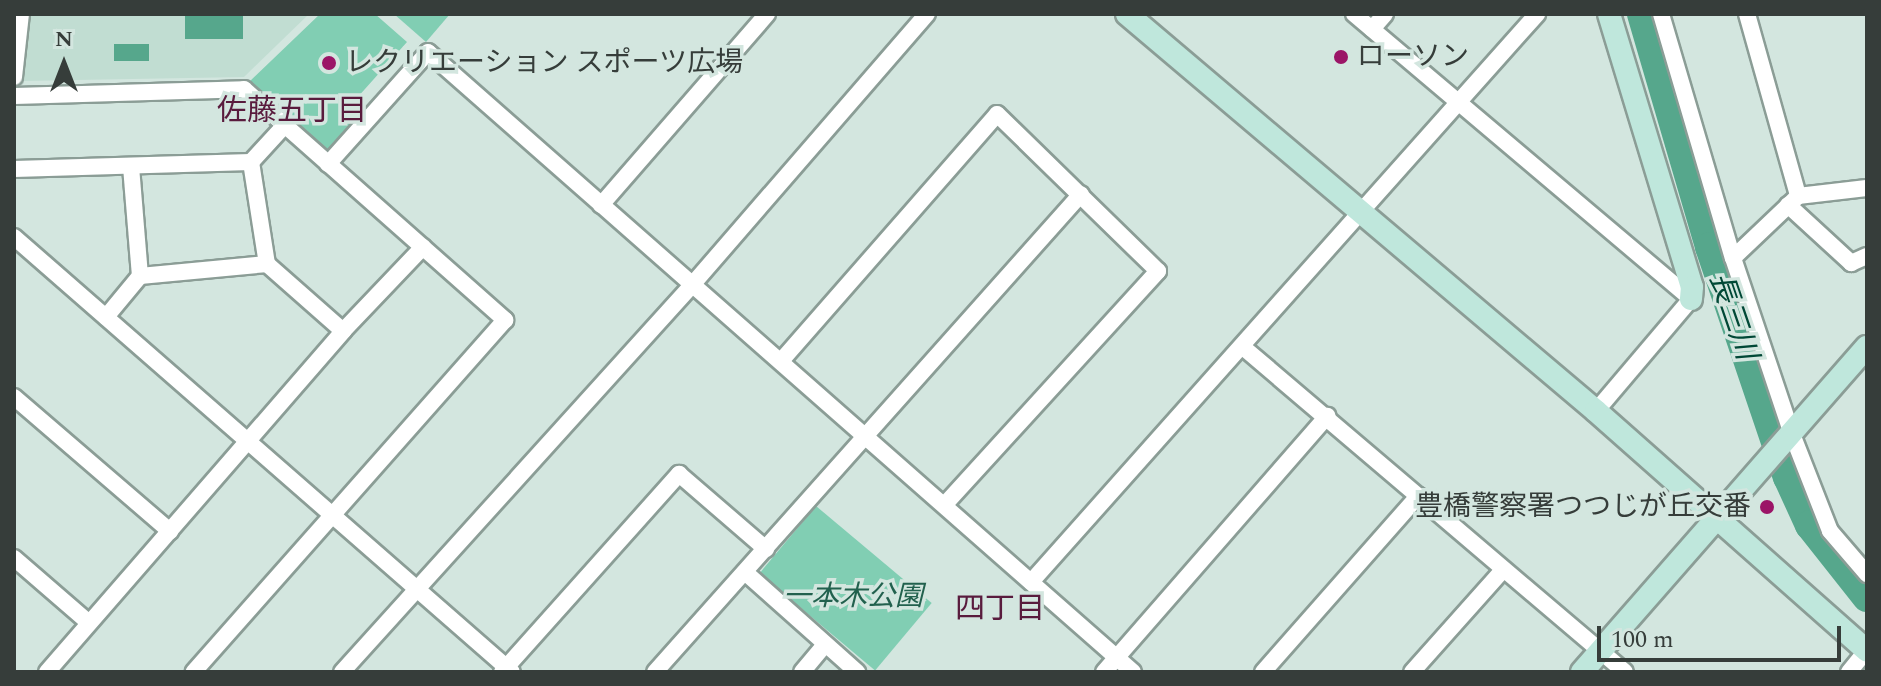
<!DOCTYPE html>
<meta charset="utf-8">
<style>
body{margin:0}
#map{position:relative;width:1881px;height:686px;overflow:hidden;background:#d3e6df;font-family:Spectral,"Noto Sans JP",serif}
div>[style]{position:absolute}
.built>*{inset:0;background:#c1ddd2}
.green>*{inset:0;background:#81ceb3;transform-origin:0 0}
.water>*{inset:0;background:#56a78c;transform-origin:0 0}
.river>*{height:30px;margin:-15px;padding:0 15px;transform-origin:15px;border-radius:15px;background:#56a78c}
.roads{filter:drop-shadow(2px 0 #8b9d96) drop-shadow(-2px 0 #8b9d96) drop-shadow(0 2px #8b9d96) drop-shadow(0 -2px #8b9d96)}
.street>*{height:16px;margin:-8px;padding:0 8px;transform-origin:8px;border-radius:8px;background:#fff}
.secondary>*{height:22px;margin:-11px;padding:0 11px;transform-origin:11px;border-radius:11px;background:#bfe7dc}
.dots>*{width:22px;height:22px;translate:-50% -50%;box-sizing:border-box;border:4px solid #d3e6df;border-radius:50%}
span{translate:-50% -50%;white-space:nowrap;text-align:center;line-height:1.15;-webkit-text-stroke:7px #d3e6df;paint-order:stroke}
.poi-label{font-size:28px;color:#363d3a}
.left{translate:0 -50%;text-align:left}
.right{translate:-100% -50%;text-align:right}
.park-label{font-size:28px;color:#22614e;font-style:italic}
.neighbourhood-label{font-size:30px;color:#591b3d}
.water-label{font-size:30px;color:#004836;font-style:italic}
.frame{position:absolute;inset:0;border:16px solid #363d3a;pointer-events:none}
.north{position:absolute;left:24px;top:24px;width:80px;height:80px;-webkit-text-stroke:6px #d3e6df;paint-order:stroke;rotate:0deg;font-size:22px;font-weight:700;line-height:32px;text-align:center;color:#363d3a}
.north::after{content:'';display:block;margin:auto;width:28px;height:36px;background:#363d3a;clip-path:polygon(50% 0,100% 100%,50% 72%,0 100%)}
.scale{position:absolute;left:1597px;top:626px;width:244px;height:36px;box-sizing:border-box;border:4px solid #363d3a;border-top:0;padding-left:10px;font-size:24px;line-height:28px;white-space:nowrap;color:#363d3a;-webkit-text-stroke:6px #d3e6df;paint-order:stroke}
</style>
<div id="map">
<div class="built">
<i style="clip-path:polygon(28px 14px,309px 14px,244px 77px,21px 81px)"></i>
</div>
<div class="green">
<i style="clip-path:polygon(320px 14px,375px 14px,407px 42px,356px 99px,368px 111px,333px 149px,324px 149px,248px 83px)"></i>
<i style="clip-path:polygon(394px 14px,450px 14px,426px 42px)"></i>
<i style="left:816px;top:506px;width:151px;height:88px;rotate:40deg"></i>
</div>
<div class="water">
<i style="left:185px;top:14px;width:58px;height:25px"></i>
<i style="left:114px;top:44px;width:35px;height:17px"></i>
</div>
<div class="river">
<i style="left:1642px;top:14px;width:243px;rotate:73.7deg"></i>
<i style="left:1710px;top:247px;width:243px;rotate:71.3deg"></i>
<i style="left:1788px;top:477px;width:53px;rotate:65.4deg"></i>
<i style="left:1810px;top:525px;width:92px;rotate:51.6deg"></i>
</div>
<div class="roads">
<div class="street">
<i style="left:1354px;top:14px;width:441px;rotate:40.2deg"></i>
<i style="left:1691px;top:299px;width:147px;rotate:130.3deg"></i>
<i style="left:1661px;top:14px;width:254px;rotate:73.6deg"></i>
<i style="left:1733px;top:258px;width:186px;rotate:71.5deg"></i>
<i style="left:1792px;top:434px;width:104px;rotate:68.6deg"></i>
<i style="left:1830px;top:531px;width:57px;rotate:49.3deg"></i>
<i style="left:1747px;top:14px;width:189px;rotate:74.3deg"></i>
<i style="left:1372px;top:29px;width:20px;rotate:-49deg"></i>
<i style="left:14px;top:77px;width:63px;rotate:-83.7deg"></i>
<i style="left:14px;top:96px;width:230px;rotate:-1.7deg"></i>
<i style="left:244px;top:89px;width:349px;rotate:41.5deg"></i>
<i style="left:505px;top:320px;width:470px;rotate:131.5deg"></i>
<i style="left:251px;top:162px;width:103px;rotate:81.1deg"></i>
<i style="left:267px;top:264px;width:101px;rotate:41.4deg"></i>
<i style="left:328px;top:164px;width:150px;rotate:-48.2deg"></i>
<i style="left:428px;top:52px;width:939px;rotate:41.33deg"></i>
<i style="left:14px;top:169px;width:237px;rotate:-1.7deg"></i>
<i style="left:251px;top:162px;width:50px;rotate:-47.4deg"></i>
<i style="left:601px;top:205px;width:253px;rotate:-49deg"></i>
<i style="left:1788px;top:205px;width:86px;rotate:42.6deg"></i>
<i style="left:1851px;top:263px;width:17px;rotate:-24deg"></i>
<i style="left:14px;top:237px;width:661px;rotate:41.14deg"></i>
<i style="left:1733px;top:258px;width:90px;rotate:-43.6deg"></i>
<i style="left:1798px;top:196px;width:69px;rotate:-6.6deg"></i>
<i style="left:140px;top:276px;width:128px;rotate:-5.4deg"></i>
<i style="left:106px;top:317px;width:53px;rotate:-50.3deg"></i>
<i style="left:140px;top:276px;width:109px;rotate:-94.7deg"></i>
<i style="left:1244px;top:348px;width:500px;rotate:40.38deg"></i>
<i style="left:781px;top:361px;width:328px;rotate:-48.8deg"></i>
<i style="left:997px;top:114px;width:225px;rotate:44.3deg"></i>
<i style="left:1158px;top:271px;width:317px;rotate:132.4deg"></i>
<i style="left:14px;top:397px;width:206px;rotate:40.7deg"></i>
<i style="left:14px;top:558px;width:99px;rotate:40.9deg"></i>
<i style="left:746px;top:573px;width:149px;rotate:41.7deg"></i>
<i style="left:1031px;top:582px;width:761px;rotate:-48.3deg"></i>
<i style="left:47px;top:672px;width:452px;rotate:-49deg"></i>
<i style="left:343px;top:331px;width:116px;rotate:-46.4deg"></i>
<i style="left:342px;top:672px;width:522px;rotate:-47.87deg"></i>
<i style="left:692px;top:285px;width:359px;rotate:-49.1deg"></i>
<i style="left:502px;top:672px;width:266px;rotate:-48.2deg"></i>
<i style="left:679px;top:474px;width:115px;rotate:40.8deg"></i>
<i style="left:655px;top:672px;width:640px;rotate:-48.29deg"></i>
<i style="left:802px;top:672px;width:35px;rotate:-50deg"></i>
<i style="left:1104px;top:672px;width:340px;rotate:-48.9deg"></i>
<i style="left:1263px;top:672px;width:235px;rotate:-48.6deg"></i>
<i style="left:1412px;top:672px;width:137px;rotate:-48.3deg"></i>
<i style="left:1849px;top:672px;width:28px;rotate:-51deg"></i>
</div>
<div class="secondary">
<i style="left:1127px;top:14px;width:614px;rotate:40.25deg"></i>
<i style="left:1596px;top:411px;width:362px;rotate:41.5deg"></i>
<i style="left:1609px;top:14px;width:285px;rotate:73.1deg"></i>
<i style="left:1692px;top:287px;width:12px;rotate:95deg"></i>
<i style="left:1582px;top:672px;width:432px;rotate:-48.8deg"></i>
</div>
</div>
<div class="dots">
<i style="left:1341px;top:57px;background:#9b1567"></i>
<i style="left:329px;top:63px;background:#9b1567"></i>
<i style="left:1767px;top:507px;background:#9b1567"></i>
</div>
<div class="poi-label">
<span class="left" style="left:1357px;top:57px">ローソン</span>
<span class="left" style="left:345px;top:63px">レクリエーション スポーツ広場</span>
<span class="right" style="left:1751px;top:507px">豊橋警察署つつじが丘交番</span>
</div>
<div class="park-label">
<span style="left:853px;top:597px">一本木公園</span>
</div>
<div class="neighbourhood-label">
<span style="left:292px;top:111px">佐藤五丁目</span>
<span style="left:1000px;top:609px">四丁目</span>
</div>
<div class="water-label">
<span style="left:1733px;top:316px;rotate:71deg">長三川</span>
</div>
<div class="frame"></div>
<div class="north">N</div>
<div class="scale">100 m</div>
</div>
